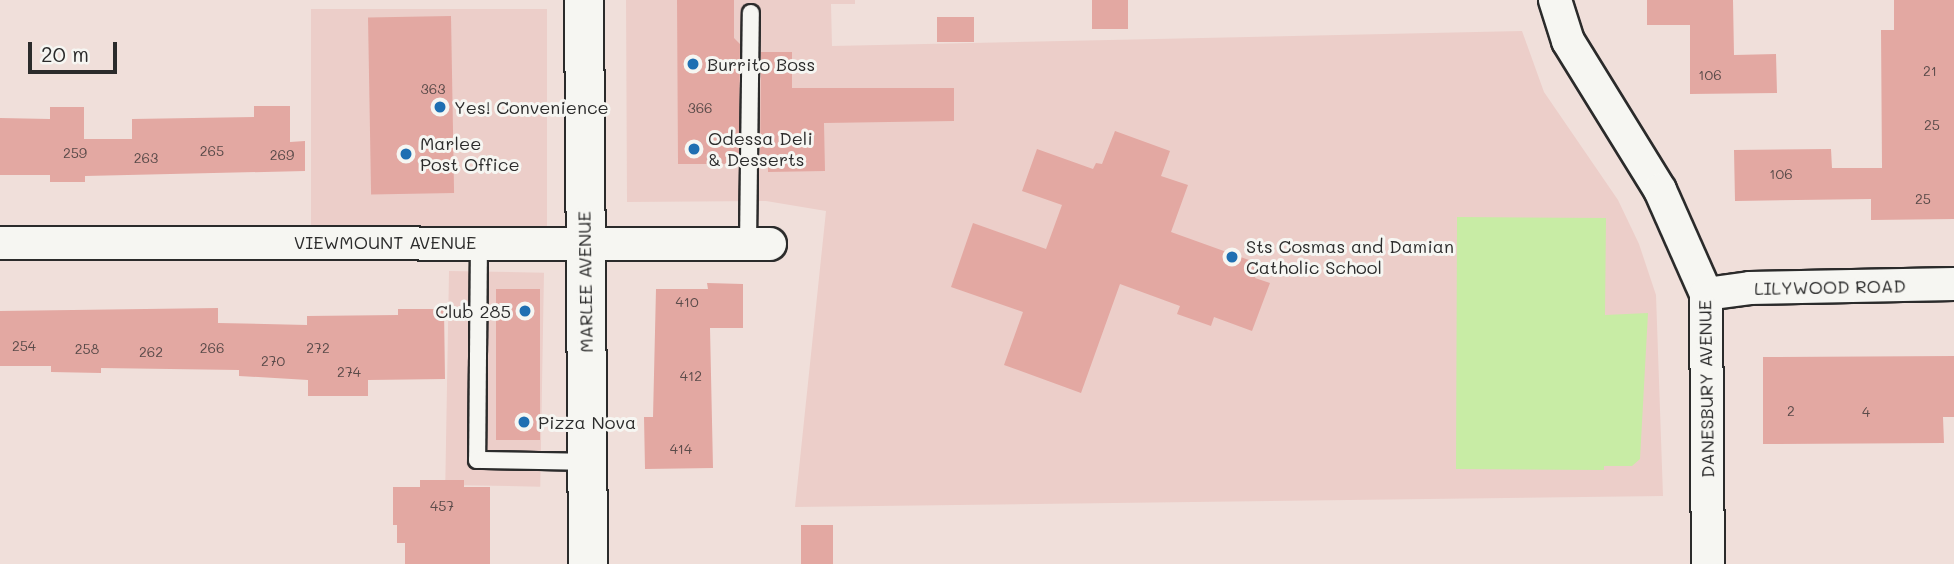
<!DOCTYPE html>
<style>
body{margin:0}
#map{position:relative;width:1954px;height:564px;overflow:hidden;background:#f0dfda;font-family:Mali,sans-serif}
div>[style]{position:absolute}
.built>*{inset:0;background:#eccec9;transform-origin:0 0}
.green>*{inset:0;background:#c8eca5}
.building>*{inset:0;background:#e3a8a2;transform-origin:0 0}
.roads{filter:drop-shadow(2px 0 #2b2b2b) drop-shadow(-2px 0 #2b2b2b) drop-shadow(0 2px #2b2b2b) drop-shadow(0 -2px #2b2b2b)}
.service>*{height:16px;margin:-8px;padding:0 8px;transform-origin:8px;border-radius:8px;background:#f6f6f2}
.minor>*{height:32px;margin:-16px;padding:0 16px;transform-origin:16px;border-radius:16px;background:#f6f6f2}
.tertiary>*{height:38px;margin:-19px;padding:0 19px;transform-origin:19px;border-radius:19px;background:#f6f6f2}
.dots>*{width:19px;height:19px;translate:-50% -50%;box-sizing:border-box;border:4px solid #f6f6f2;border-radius:50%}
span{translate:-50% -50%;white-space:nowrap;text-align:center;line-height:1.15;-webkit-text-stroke:6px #f6f6f2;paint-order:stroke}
.number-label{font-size:14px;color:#594a49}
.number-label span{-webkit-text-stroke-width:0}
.poi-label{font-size:18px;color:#2b2b2b}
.left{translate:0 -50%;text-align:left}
.right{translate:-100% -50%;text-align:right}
.street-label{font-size:18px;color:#2b2b2b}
.scale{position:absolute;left:28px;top:42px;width:89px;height:32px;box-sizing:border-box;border:4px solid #2b2b2b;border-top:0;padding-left:9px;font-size:21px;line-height:24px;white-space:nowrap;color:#2b2b2b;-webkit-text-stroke:5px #f6f6f2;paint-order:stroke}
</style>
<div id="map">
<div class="built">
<i style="clip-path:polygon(626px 0,855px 0,855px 4px,831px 4px,832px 46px,1522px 31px,1544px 92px,1618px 200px,1639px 244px,1656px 295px,1663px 496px,795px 507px,826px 211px,766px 201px,627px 202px)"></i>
<i style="left:311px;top:9px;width:236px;height:218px"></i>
<i style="left:449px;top:271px;width:95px;height:214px;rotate:1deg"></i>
</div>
<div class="green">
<i style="clip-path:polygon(1457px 217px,1606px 218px,1605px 315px,1648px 313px,1640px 459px,1632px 466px,1604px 466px,1604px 470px,1456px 469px)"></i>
</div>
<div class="building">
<i style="clip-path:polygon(677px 0,734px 0,734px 38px,740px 44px,739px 164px,678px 164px)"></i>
<i style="left:1092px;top:0;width:36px;height:29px"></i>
<i style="clip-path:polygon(1647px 0,1733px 0,1734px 55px,1776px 54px,1777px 93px,1690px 94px,1690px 25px,1647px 25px)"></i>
<i style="clip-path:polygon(1894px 0,1954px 0,1954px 219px,1871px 220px,1871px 199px,1735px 201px,1734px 150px,1831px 149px,1832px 168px,1882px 168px,1881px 30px,1894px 30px)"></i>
<i style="left:451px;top:16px;width:177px;height:83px;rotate:89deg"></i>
<i style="left:974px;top:17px;width:25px;height:37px;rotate:90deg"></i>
<i style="clip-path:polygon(761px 52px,792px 52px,792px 88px,954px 88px,954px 121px,824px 123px,825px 171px,768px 172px,768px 164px,760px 164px)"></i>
<i style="clip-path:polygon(254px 106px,290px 106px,290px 142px,305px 141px,305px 171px,85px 176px,85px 182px,50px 182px,50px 175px,0 175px,0 118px,50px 119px,50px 107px,84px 107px,84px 139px,132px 139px,132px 119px,254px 117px)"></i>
<i style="clip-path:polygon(1115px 131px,1170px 151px,1161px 176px,1188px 185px,1171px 232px,1260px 264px,1255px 278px,1270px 283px,1252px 331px,1214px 317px,1211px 326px,1177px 314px,1180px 306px,1120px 284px,1081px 393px,1004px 365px,1023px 312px,951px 287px,973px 223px,1046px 249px,1062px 205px,1022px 191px,1037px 149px,1093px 169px,1096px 163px,1102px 164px)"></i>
<i style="clip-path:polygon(707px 283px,743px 284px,743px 328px,710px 328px,713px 468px,645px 469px,644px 417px,653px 417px,656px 289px,708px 289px)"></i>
<i style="left:496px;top:289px;width:44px;height:151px"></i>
<i style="clip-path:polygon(218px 308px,218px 323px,307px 325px,307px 316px,398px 315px,398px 309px,444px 309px,445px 379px,368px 380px,368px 396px,308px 396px,308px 380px,239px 376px,239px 370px,101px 368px,101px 373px,51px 372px,51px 366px,0 366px,0 311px)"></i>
<i style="clip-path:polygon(1954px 356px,1954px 417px,1943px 417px,1944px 443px,1763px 444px,1763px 357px)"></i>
<i style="clip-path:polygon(420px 480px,464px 480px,464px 487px,490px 487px,490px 564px,405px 564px,405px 543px,397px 543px,397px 525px,393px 525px,393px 487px,420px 487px)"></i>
<i style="left:801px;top:525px;width:32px;height:39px"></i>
</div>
<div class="roads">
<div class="service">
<i style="left:479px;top:242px;width:218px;rotate:90.5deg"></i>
<i style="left:477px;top:460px;width:110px;rotate:1deg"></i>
<i style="left:748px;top:244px;width:231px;rotate:-89.3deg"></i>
</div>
<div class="minor">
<i style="left:1555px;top:0;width:43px;rotate:72.4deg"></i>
<i style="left:1568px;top:41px;width:175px;rotate:58.3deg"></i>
<i style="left:1660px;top:190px;width:114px;rotate:66.1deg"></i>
<i style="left:1706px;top:294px;width:270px;rotate:89.6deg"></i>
<i style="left:0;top:243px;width:770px;rotate:0.07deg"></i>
<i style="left:1706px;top:294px;width:44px;rotate:-7.8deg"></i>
<i style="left:1750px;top:288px;width:204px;rotate:-1.1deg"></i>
</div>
<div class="tertiary">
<i style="left:584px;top:0;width:564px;rotate:89.59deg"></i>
</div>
</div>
<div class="dots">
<i style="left:693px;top:64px;background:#1f6fb2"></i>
<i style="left:440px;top:107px;background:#1f6fb2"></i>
<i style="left:694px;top:149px;background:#1f6fb2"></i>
<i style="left:406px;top:154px;background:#1f6fb2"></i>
<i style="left:1232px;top:257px;background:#1f6fb2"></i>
<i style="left:525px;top:311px;background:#1f6fb2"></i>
<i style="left:524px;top:422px;background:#1f6fb2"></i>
</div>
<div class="number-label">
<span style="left:1930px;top:71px">21</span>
<span style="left:1710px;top:75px">106</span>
<span style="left:433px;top:89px">363</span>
<span style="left:700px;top:108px">366</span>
<span style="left:1932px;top:125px">25</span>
<span style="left:212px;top:151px">265</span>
<span style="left:75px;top:153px">259</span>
<span style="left:282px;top:155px">269</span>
<span style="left:146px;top:158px">263</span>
<span style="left:1781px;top:174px">106</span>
<span style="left:1923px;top:199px">25</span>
<span style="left:687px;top:302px">410</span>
<span style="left:24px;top:346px">254</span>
<span style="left:212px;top:348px">266</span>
<span style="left:318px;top:348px">272</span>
<span style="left:87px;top:349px">258</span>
<span style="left:151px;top:352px">262</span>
<span style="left:273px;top:361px">270</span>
<span style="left:349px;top:372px">274</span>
<span style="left:691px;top:376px">412</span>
<span style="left:1791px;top:411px">2</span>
<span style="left:1866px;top:412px">4</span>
<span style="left:681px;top:449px">414</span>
<span style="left:442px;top:506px">457</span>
</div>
<div class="poi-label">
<span class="left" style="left:707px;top:64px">Burrito Boss</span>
<span class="left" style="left:454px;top:107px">Yes! Convenience</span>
<span class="left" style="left:708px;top:149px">Odessa Deli<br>&amp; Desserts</span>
<span class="left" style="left:420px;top:154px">Marlee<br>Post Office</span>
<span class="left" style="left:1246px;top:257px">Sts Cosmas and Damian<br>Catholic School</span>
<span class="right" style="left:511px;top:311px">Club 285</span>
<span class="left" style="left:538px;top:422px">Pizza Nova</span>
</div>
<div class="street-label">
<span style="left:385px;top:242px">VIEWMOUNT AVENUE</span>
<span style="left:585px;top:282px;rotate:-91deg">MARLEE AVENUE</span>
<span style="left:1830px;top:287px;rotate:-1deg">LILYWOOD ROAD</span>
<span style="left:1706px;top:389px;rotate:-91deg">DANESBURY AVENUE</span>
</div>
<div class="scale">20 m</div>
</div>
